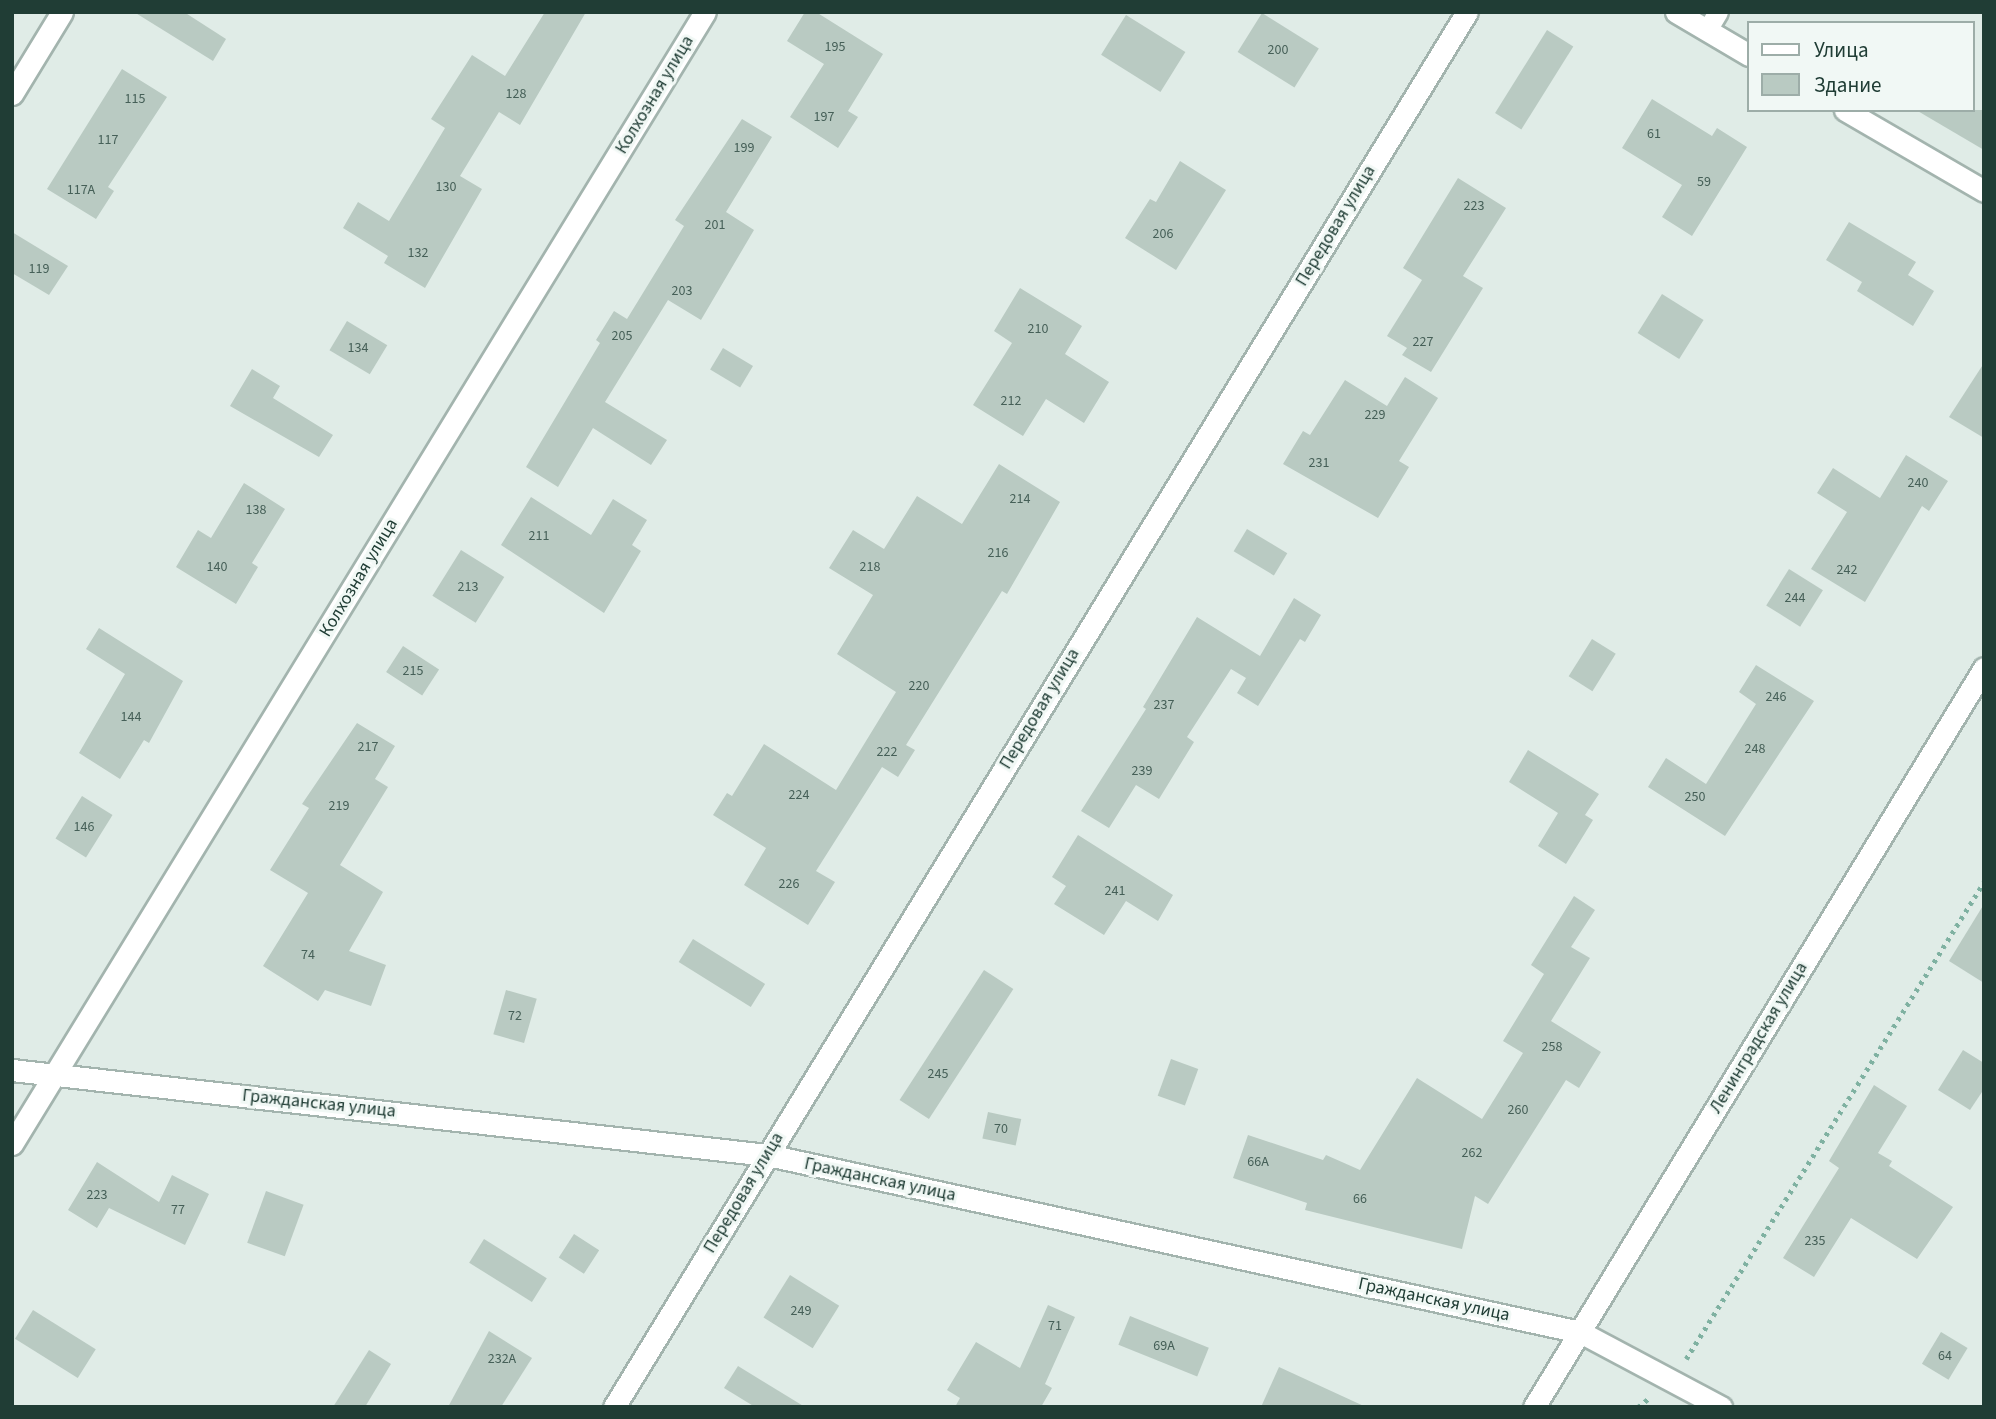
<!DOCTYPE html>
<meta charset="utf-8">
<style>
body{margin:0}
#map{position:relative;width:1996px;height:1419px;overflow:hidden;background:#e0ece7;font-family:"Source Sans 3",sans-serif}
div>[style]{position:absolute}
.building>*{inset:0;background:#b9cac2;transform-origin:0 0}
.path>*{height:4.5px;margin-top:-2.25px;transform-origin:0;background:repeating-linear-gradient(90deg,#7fb1a1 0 3.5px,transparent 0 8.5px)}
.roads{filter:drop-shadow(2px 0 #a3b4ae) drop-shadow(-2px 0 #a3b4ae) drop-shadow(0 2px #a3b4ae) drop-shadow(0 -2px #a3b4ae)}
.service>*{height:19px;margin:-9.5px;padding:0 9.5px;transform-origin:9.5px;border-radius:9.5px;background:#fff}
.minor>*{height:21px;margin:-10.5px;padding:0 10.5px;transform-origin:10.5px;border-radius:10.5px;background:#fff}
.tertiary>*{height:21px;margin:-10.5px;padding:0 10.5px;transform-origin:10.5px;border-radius:10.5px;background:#fff}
.secondary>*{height:21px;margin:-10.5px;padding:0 10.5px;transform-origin:10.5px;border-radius:10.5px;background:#fff}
span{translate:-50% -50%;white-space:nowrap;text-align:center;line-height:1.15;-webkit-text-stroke:6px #f1f8f5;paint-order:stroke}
.number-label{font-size:14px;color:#466058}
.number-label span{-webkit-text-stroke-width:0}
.street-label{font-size:18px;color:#203d35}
.frame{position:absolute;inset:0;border:14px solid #203d35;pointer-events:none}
.legend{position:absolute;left:1747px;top:21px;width:228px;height:91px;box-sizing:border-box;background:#f1f8f5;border:2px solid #9dada8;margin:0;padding:9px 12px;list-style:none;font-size:21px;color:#203d35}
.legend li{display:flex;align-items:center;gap:14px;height:35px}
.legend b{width:35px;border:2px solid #9dada8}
</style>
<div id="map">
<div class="building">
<i style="clip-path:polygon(134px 12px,184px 12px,226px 39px,213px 61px)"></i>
<i style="clip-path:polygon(545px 12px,586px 12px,520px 125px,499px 112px,460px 176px,482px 189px,425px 288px,384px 263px,388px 256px,343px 228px,358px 202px,389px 221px,445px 128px,431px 119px,472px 55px,505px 76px)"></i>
<i style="clip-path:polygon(805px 12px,816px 12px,883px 54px,848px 111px,858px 117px,838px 148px,790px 117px,824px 64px,787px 41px)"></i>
<i style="left:1262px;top:13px;width:67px;height:46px;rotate:32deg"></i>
<i style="left:1126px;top:15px;width:70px;height:47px;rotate:32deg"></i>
<i style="left:1547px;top:30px;width:31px;height:98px;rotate:32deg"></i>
<i style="clip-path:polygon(122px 69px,167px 97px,108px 187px,114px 191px,96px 219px,47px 189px)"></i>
<i style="clip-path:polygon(1652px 99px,1712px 136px,1717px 128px,1747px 147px,1692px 236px,1662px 217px,1682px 185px,1622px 148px)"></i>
<i style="clip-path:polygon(1916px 110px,1984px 110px,1984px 150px)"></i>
<i style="clip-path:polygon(742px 119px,772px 137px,726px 212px,754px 230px,701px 320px,668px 300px,605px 402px,667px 440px,651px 465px,593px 428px,558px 487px,526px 467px,600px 343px,596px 340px,614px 311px,627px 319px,684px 226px,675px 220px)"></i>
<i style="clip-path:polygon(1180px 161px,1226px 190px,1176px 270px,1125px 238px,1150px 199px,1156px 202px)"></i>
<i style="clip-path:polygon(1458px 178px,1506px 208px,1463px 276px,1483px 288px,1431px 372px,1402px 355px,1407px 348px,1387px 336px,1422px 280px,1403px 268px)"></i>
<i style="clip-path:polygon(1849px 222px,1916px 262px,1908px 275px,1934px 291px,1913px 326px,1857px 291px,1862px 282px,1826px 260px)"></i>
<i style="clip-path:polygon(12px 232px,68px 266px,49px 295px,12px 273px)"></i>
<i style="clip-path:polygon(1020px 288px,1082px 326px,1065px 354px,1109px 382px,1084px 423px,1046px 399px,1023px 436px,973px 405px,1012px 343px,994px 331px)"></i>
<i style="left:1662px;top:294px;width:49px;height:46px;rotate:32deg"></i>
<i style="left:347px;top:321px;width:47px;height:34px;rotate:31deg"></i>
<i style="left:723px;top:348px;width:35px;height:25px;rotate:31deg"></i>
<i style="clip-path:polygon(1984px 363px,1984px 438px,1949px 417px)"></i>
<i style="clip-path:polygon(252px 369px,280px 386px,273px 398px,333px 435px,319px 457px,230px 406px)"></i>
<i style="clip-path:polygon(1405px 377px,1438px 398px,1399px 461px,1409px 467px,1378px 518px,1283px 464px,1303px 431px,1310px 435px,1345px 380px,1387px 406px)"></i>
<i style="clip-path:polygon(1906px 455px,1948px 481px,1929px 511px,1922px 506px,1865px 602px,1811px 569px,1847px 512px,1817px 493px,1833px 468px,1880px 498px)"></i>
<i style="clip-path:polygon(999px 464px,1060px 502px,1007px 594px,1002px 591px,906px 745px,915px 750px,898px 777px,882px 767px,816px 871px,835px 882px,808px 925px,744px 885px,766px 848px,713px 815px,727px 793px,732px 796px,764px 744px,836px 790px,896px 692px,837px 654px,873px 595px,829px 568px,853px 530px,884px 549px,917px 496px,962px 524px)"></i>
<i style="clip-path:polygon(244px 483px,285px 509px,252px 563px,258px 567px,236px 604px,176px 567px,198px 530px,211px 538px)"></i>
<i style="clip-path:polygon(531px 497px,591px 535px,613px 499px,647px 520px,632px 545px,641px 551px,604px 613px,501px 545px)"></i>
<i style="left:1247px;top:529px;width:47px;height:26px;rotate:31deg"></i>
<i style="left:461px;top:550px;width:51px;height:54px;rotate:32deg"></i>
<i style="left:1789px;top:569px;width:40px;height:43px;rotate:32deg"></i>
<i style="clip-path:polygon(1294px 598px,1321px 615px,1305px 642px,1300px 639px,1258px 706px,1237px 693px,1246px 678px,1231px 669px,1187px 737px,1194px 742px,1159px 799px,1136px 785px,1109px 828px,1081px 811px,1146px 709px,1143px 707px,1197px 617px,1260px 656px)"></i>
<i style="clip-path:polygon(99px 628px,183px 681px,149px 743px,144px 740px,120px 779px,79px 753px,125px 674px,86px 649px)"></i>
<i style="left:1592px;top:639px;width:28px;height:44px;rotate:32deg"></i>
<i style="left:403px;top:646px;width:43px;height:31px;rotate:33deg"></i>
<i style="clip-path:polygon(1756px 665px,1814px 701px,1725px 836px,1648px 787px,1666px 758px,1706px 784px,1756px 704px,1739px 692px)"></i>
<i style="clip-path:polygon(357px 723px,395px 746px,375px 779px,388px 787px,340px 865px,383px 892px,349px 951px,386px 965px,371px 1006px,325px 990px,318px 1001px,263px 966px,308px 893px,270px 870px,309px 808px,302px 804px)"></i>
<i style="clip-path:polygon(1528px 750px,1599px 794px,1585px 815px,1593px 820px,1566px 864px,1538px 846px,1558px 813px,1509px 782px)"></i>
<i style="left:82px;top:796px;width:36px;height:50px;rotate:32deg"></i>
<i style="clip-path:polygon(1078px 835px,1173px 895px,1158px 921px,1126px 901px,1104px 935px,1054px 904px,1066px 886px,1052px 877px)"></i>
<i style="clip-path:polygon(1574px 896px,1595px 910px,1571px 947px,1590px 958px,1551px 1021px,1601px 1052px,1579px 1088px,1566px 1080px,1488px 1204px,1475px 1196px,1462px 1249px,1305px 1210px,1307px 1203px,1233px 1178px,1248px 1135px,1323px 1160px,1326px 1155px,1360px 1170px,1417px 1078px,1482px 1119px,1523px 1053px,1503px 1041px,1544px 974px,1531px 965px)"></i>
<i style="clip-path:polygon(1984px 904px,1984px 983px,1949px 961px)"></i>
<i style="left:693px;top:939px;width:85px;height:27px;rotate:32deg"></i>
<i style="left:984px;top:970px;width:35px;height:155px;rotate:33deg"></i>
<i style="left:506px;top:990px;width:32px;height:46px;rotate:16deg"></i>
<i style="clip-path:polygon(1963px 1050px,1984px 1063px,1984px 1089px,1970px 1110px,1938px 1090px)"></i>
<i style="left:1171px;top:1059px;width:29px;height:39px;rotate:20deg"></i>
<i style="clip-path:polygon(1874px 1085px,1907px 1106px,1878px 1153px,1892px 1161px,1889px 1166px,1953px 1207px,1917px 1259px,1851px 1218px,1814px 1277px,1783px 1258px,1839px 1168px,1829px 1161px)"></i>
<i style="left:988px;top:1112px;width:34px;height:27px;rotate:12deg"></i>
<i style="clip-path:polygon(97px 1162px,159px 1202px,172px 1175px,209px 1194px,185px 1245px,109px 1208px,97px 1228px,68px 1210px)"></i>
<i style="left:266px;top:1191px;width:40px;height:55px;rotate:20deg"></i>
<i style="left:574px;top:1234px;width:30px;height:28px;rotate:33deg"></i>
<i style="left:484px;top:1239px;width:74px;height:28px;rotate:32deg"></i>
<i style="left:790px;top:1275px;width:58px;height:50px;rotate:32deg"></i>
<i style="clip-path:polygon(1048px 1305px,1075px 1317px,1045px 1384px,1052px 1388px,1041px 1407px,955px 1407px,960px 1398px,947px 1390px,976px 1342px,1020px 1368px)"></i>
<i style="left:33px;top:1310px;width:74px;height:34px;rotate:32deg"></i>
<i style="left:1130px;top:1316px;width:85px;height:31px;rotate:22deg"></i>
<i style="clip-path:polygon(489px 1331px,532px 1358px,501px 1407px,448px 1407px)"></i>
<i style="left:1941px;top:1332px;width:31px;height:37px;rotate:31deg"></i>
<i style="clip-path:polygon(369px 1350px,391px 1364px,365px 1407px,333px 1407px)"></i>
<i style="clip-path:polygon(738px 1366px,805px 1407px,755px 1407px,724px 1388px)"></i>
<i style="clip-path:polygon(1279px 1367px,1366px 1407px,1261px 1407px)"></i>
</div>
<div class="path">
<i style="left:1686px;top:1359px;width:562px;rotate:-58.01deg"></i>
<i style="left:1638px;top:1407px;width:14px;rotate:-39deg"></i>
</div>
<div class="roads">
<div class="service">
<i style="left:1707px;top:30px;width:21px;rotate:-59deg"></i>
</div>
<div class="minor">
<i style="left:1676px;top:12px;width:85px;rotate:30.5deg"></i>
<i style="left:12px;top:94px;width:96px;rotate:-58.6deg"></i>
<i style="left:1845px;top:110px;width:161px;rotate:30.2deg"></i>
<i style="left:12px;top:1144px;width:1327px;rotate:-58.53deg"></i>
<i style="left:614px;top:1407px;width:1635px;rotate:-58.56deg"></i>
</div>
<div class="tertiary">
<i style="left:1534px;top:1407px;width:865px;rotate:-58.66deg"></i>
</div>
<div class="secondary">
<i style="left:12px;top:1070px;width:761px;rotate:6.42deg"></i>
<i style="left:768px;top:1155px;width:831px;rotate:12.3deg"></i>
<i style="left:1580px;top:1332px;width:160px;rotate:28deg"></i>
</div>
</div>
<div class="number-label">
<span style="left:835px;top:47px">195</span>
<span style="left:1278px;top:50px">200</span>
<span style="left:516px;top:94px">128</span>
<span style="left:135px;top:99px">115</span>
<span style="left:824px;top:117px">197</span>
<span style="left:1654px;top:134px">61</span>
<span style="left:108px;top:140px">117</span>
<span style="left:744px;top:148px">199</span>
<span style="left:1704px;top:182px">59</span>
<span style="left:446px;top:187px">130</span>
<span style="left:81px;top:190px">117А</span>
<span style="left:1474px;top:206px">223</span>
<span style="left:715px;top:225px">201</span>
<span style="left:1163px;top:234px">206</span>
<span style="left:418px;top:253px">132</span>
<span style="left:39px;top:269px">119</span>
<span style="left:682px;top:291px">203</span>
<span style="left:1038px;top:329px">210</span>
<span style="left:622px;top:336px">205</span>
<span style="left:1423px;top:342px">227</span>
<span style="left:358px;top:348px">134</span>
<span style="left:1011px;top:401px">212</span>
<span style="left:1375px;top:415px">229</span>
<span style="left:1319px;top:463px">231</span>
<span style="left:1918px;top:483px">240</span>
<span style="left:1020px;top:499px">214</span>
<span style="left:256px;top:510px">138</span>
<span style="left:539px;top:536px">211</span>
<span style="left:998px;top:553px">216</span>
<span style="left:217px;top:567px">140</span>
<span style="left:870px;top:567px">218</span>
<span style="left:1847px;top:570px">242</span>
<span style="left:468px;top:587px">213</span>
<span style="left:1795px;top:598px">244</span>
<span style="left:413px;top:671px">215</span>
<span style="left:919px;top:686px">220</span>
<span style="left:1776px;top:697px">246</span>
<span style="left:1164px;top:705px">237</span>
<span style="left:131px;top:717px">144</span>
<span style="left:368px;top:747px">217</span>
<span style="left:1755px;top:749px">248</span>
<span style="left:887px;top:752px">222</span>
<span style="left:1142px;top:771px">239</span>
<span style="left:799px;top:795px">224</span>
<span style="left:1695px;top:797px">250</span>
<span style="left:339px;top:806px">219</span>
<span style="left:84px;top:827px">146</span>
<span style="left:789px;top:884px">226</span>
<span style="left:1115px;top:891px">241</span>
<span style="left:308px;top:955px">74</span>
<span style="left:515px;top:1016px">72</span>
<span style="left:1552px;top:1047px">258</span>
<span style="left:938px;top:1074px">245</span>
<span style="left:1518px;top:1110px">260</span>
<span style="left:1001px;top:1129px">70</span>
<span style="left:1472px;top:1153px">262</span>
<span style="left:1258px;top:1162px">66А</span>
<span style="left:97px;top:1195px">223</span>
<span style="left:1360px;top:1199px">66</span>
<span style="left:178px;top:1210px">77</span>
<span style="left:1815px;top:1241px">235</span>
<span style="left:801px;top:1311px">249</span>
<span style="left:1055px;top:1326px">71</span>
<span style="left:1164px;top:1346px">69А</span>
<span style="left:1945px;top:1356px">64</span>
<span style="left:502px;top:1359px">232А</span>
</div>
<div class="street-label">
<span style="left:655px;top:95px;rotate:-59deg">Колхозная улица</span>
<span style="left:1336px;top:226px;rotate:-59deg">Передовая улица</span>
<span style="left:359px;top:578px;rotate:-59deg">Колхозная улица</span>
<span style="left:1040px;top:709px;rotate:-59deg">Передовая улица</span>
<span style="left:1759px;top:1038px;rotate:-59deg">Ленинградская улица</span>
<span style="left:319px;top:1104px;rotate:6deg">Гражданская улица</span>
<span style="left:880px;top:1180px;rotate:12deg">Гражданская улица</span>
<span style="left:744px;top:1193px;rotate:-59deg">Передовая улица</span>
<span style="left:1434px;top:1300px;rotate:12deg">Гражданская улица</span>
</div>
<div class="frame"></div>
<ul class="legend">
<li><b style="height:9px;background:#fff"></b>Улица</li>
<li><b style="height:19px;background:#b9cac2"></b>Здание</li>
</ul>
</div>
